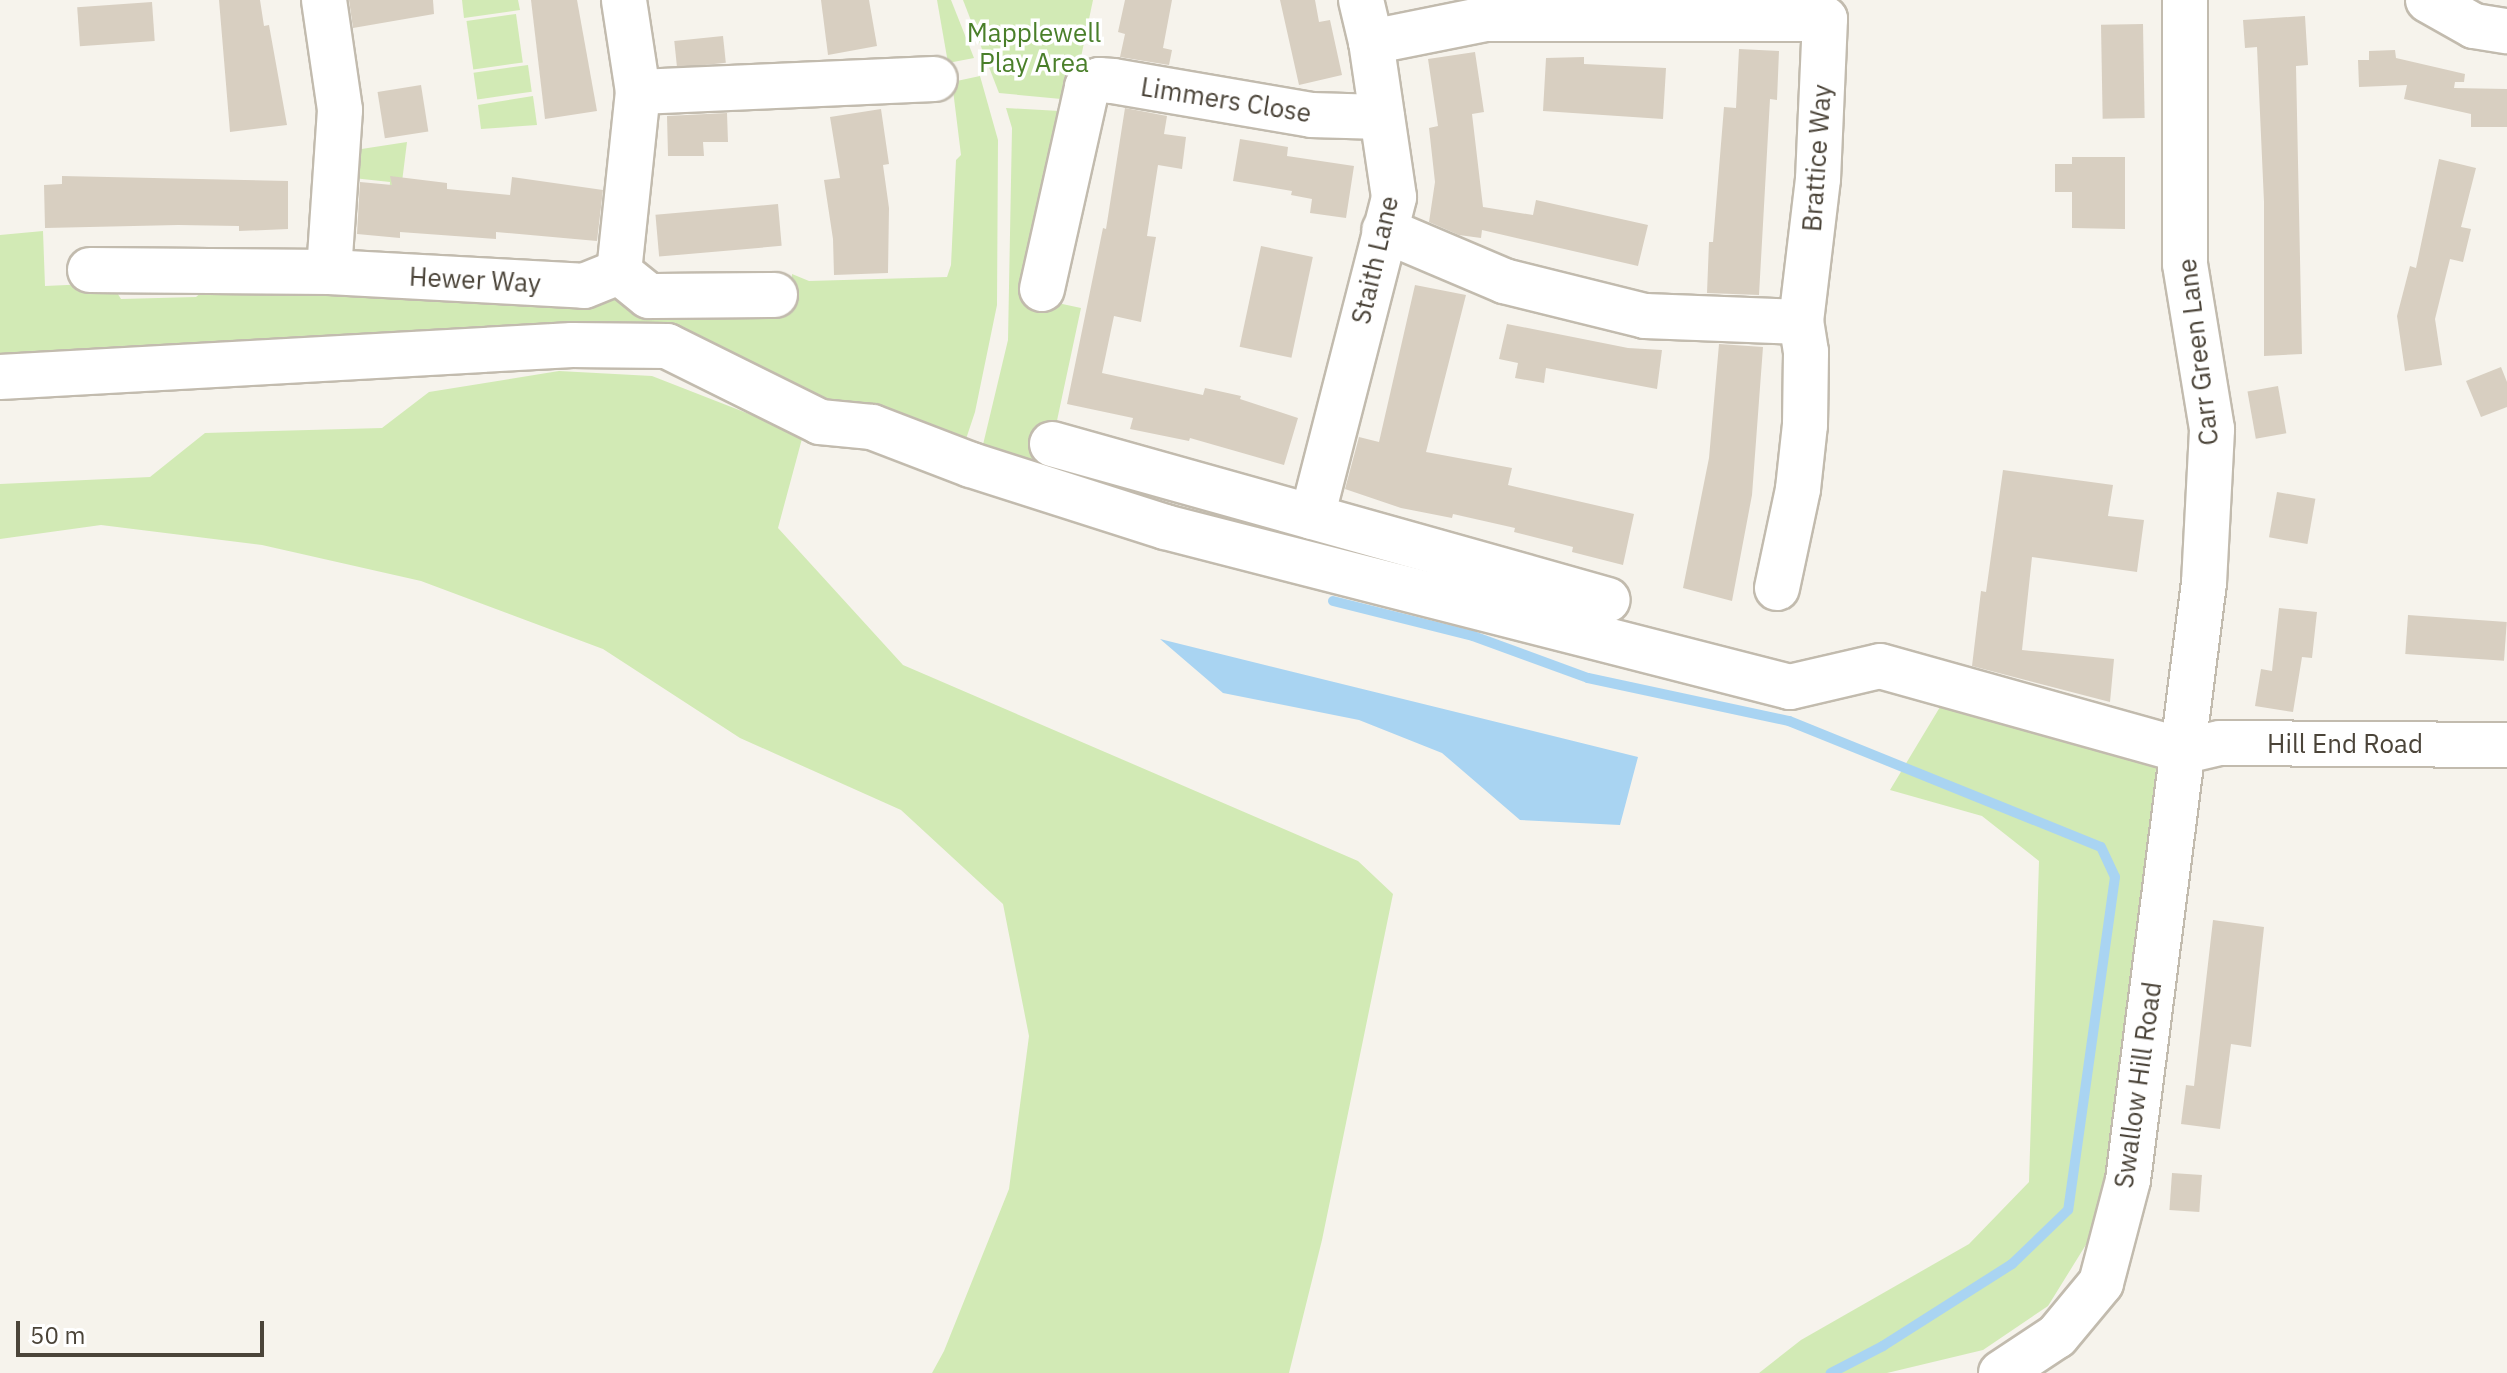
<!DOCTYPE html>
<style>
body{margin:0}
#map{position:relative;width:2507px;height:1373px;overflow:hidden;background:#f6f3ec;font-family:"IBM Plex Sans",sans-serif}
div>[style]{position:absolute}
.green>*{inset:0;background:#d2eab5;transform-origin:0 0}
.water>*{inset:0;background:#a9d4f2}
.stream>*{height:10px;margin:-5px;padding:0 5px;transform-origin:5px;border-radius:5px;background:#a9d4f2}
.building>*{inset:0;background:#d8cfc1;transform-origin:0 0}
.roads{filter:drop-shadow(2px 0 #c2bbae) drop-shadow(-2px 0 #c2bbae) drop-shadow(0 2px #c2bbae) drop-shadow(0 -2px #c2bbae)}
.minor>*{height:44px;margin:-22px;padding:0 22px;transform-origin:22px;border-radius:22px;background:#fff}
span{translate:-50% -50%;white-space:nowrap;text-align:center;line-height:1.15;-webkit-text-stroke:7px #fff;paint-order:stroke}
.park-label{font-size:26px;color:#4a7f2a}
.street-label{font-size:26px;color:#4b4439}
.scale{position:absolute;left:16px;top:1321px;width:248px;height:36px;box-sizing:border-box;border:4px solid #4b4439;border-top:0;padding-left:10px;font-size:24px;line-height:28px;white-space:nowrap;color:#4b4439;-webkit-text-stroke:6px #fff;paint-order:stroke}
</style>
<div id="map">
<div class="green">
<i style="clip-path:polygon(462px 0,518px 0,520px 10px,464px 18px)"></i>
<i style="clip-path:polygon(937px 0,951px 0,974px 58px,948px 63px)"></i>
<i style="clip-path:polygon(963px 0,1093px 0,1072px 100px,999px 93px)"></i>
<i style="left:516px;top:14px;width:49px;height:50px;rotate:82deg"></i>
<i style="left:528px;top:65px;width:27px;height:55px;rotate:82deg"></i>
<i style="clip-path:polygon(980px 76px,998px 140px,997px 305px,975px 412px,963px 448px,815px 414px,667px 337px,0 364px,0 235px,43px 231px,45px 286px,111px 283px,121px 299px,196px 297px,212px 284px,605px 290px,791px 304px,792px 274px,809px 281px,947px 277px,951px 265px,956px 160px,961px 155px,952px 82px)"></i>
<i style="clip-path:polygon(533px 96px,537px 125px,481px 129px,478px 105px)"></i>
<i style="clip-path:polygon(1006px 108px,1077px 112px,1039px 299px,1081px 308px,1052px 444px,1097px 460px,1130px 499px,981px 453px,1008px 340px,1012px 128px)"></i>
<i style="clip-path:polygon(407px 142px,400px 198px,389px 197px,390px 182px,353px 178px,355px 150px)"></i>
<i style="clip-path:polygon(559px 371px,652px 376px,803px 435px,778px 528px,903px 665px,1358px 861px,1393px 894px,1322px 1240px,1289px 1373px,932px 1373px,944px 1351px,1009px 1189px,1029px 1036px,1003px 904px,901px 810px,740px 738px,603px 649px,421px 581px,262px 545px,101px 525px,0 539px,0 484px,150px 477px,205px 433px,382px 428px,429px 392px)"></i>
<i style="clip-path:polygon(1940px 707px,2157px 761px,2110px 1163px,2087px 1243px,2048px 1306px,1983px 1350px,1887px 1373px,1759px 1373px,1801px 1340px,1969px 1244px,2029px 1182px,2039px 861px,1982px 816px,1890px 790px)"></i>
</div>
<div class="water">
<i style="clip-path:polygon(1160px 639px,1638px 757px,1620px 825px,1520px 820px,1442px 753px,1359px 720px,1223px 693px)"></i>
</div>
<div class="stream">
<i style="left:1333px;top:601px;width:144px;rotate:14deg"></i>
<i style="left:1473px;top:636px;width:122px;rotate:20.1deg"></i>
<i style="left:1588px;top:678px;width:206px;rotate:12.1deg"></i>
<i style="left:1789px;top:721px;width:336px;rotate:22deg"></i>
<i style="left:2101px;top:847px;width:33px;rotate:65deg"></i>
<i style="left:2115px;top:877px;width:336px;rotate:98deg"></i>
<i style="left:2068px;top:1210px;width:78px;rotate:136deg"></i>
<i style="left:2012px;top:1264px;width:153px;rotate:147.6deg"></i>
<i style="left:1883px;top:1346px;width:59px;rotate:152.6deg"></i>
</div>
<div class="building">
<i style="clip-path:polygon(219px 0,260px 0,264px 26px,269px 25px,287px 125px,230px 132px)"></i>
<i style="clip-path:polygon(349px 0,433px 0,434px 14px,353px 28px)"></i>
<i style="clip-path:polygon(531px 0,577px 0,597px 111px,545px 119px)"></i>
<i style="clip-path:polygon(821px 0,869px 0,877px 46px,828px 55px)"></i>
<i style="clip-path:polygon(1125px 0,1172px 0,1163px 48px,1172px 50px,1169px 65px,1120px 57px,1125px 34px,1118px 32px)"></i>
<i style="clip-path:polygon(1280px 0,1315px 0,1319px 22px,1330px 20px,1342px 75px,1299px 85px)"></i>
<i style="left:152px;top:2px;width:39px;height:75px;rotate:86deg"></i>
<i style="clip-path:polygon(2305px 16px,2308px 65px,2296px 66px,2302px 354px,2264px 356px,2264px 202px,2257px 47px,2245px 48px,2243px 20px)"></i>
<i style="left:2143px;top:24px;width:94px;height:42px;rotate:89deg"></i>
<i style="left:723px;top:36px;width:27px;height:49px;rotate:84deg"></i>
<i style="clip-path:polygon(1739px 49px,1779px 51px,1777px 100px,1770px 99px,1759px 295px,1707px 293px,1709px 242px,1713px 242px,1724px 107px,1736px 108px)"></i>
<i style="clip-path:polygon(2395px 50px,2396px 58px,2465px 74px,2464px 82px,2455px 82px,2454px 88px,2507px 89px,2507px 127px,2471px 127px,2471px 114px,2404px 99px,2407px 85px,2359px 87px,2358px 60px,2369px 60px,2369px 51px)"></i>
<i style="clip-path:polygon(1475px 52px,1484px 112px,1472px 114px,1483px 207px,1533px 215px,1536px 200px,1648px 225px,1638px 266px,1482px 230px,1481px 238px,1459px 235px,1429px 222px,1435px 182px,1429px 128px,1438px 126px,1428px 59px)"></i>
<i style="clip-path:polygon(1584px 57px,1584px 64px,1666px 68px,1663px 119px,1543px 111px,1546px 58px)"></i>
<i style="left:421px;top:85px;width:47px;height:44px;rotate:81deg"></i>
<i style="clip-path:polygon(1125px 108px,1167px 116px,1164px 134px,1186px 137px,1182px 169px,1158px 165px,1147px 236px,1156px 237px,1141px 322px,1114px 316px,1102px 373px,1203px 395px,1205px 388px,1241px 396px,1240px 399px,1298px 418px,1284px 465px,1190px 438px,1189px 441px,1130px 429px,1133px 418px,1067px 404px,1103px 228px,1106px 229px)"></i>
<i style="clip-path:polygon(881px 109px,889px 164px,883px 165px,889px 208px,888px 273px,834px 275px,833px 239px,824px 180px,840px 178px,830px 117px)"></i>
<i style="clip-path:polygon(727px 113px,728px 142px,703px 142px,704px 156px,668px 156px,667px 116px)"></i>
<i style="clip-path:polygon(1240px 139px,1288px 147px,1287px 156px,1354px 166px,1346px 218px,1310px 213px,1312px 199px,1291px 195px,1292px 191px,1233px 181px)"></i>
<i style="clip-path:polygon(2072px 157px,2125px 157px,2125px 229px,2072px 228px,2072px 192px,2055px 192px,2055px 164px,2072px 164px)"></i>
<i style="clip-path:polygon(2439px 159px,2476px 168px,2461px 227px,2471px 229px,2463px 262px,2450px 259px,2435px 319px,2442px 365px,2405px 371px,2397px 316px,2410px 266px,2416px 268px)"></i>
<i style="clip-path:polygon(62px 176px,288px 181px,288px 229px,239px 231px,239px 226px,178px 225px,45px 228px,44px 185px,62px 184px)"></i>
<i style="clip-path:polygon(390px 176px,447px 183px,447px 189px,510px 195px,512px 177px,603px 190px,597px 241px,496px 232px,496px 239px,400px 232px,400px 238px,357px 234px,360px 182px,392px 185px)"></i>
<i style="left:778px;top:204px;width:42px;height:123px;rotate:85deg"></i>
<i style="left:1261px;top:246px;width:53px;height:103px;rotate:12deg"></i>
<i style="clip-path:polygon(1415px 285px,1466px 295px,1426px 452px,1512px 468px,1508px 485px,1634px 514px,1623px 565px,1572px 552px,1573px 547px,1514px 532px,1515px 528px,1453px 514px,1452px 518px,1401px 508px,1345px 489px,1359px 437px,1379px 442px)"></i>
<i style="clip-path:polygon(1507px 324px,1628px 348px,1662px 350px,1657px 389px,1546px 368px,1544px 383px,1515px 378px,1518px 363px,1499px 359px)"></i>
<i style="clip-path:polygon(1719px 344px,1763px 347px,1752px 495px,1732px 601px,1683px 588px,1709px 458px)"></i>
<i style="clip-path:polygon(2501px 367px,2507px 382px,2507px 407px,2481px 417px,2466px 381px)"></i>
<i style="left:2278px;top:386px;width:48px;height:31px;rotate:80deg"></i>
<i style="clip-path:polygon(2003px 470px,2113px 485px,2108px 516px,2144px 520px,2137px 572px,2032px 557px,2022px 650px,2114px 659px,2110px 702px,1972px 666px,1981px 591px,1986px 592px)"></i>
<i style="left:2277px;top:492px;width:39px;height:46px;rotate:10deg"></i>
<i style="clip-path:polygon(2279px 608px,2317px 612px,2312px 658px,2302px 657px,2293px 712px,2255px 706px,2261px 669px,2272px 671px)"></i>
<i style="left:2408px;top:615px;width:99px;height:39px;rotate:4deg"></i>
<i style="clip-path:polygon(2213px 920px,2264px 927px,2251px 1047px,2231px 1044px,2220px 1129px,2181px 1124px,2186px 1085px,2194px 1086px)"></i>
<i style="left:2172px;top:1173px;width:30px;height:37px;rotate:4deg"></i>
</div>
<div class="roads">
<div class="minor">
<i style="left:324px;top:0;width:111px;rotate:81.7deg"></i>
<i style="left:340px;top:110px;width:162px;rotate:93.9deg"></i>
<i style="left:2428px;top:0;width:53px;rotate:29.5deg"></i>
<i style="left:2474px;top:26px;width:33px;rotate:9deg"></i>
<i style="left:1371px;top:42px;width:116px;rotate:-11.4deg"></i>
<i style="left:1485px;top:19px;width:340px"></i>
<i style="left:1825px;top:19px;width:160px;rotate:92.5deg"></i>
<i style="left:1818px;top:179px;width:144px;rotate:96.8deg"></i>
<i style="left:1801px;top:322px;width:156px;rotate:-177.8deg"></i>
<i style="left:1645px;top:316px;width:145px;rotate:-166.1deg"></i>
<i style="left:1504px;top:281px;width:130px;rotate:-157deg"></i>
<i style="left:638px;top:92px;width:297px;rotate:-2.5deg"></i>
<i style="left:90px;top:270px;width:239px;rotate:0.5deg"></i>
<i style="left:329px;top:272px;width:255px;rotate:3.1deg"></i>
<i style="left:584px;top:286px;width:38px;rotate:-22deg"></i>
<i style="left:619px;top:272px;width:181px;rotate:-84deg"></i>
<i style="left:638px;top:92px;width:93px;rotate:-98.7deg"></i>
<i style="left:619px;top:272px;width:38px;rotate:39deg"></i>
<i style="left:649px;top:296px;width:126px;rotate:-0.5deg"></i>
<i style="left:1042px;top:289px;width:207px;rotate:-77.4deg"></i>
<i style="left:1087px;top:87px;width:14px;rotate:-30deg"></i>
<i style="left:1099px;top:80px;width:14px;rotate:4deg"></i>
<i style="left:1113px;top:81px;width:201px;rotate:9.7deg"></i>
<i style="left:1311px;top:115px;width:71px;rotate:1.6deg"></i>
<i style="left:0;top:377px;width:573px;rotate:-3.2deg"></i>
<i style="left:572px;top:345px;width:95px;rotate:0.6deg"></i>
<i style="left:667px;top:346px;width:171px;rotate:26.4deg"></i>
<i style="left:820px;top:422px;width:52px;rotate:5.5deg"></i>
<i style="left:872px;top:427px;width:106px;rotate:21deg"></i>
<i style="left:971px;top:465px;width:204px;rotate:17.7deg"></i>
<i style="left:1165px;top:527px;width:645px;rotate:14.36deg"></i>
<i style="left:1790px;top:687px;width:92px;rotate:-13.1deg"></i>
<i style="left:1880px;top:666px;width:317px;rotate:15.6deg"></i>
<i style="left:2185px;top:751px;width:36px;rotate:-13deg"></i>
<i style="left:2220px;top:743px;width:287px;rotate:0.4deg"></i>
<i style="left:1052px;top:444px;width:577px;rotate:15.67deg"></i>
<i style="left:1312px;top:517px;width:330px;rotate:-75.6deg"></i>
<i style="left:1394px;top:197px;width:157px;rotate:-98.4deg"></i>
<i style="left:1371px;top:42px;width:43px;rotate:-103.4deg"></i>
<i style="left:1777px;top:588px;width:101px;rotate:-78deg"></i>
<i style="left:1798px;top:489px;width:64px;rotate:-83.8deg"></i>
<i style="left:1805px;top:425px;width:73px;rotate:-89.2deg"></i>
<i style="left:1806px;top:352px;width:30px;rotate:-99deg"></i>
<i style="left:2001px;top:1373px;width:67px;rotate:-33.5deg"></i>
<i style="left:2057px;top:1336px;width:69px;rotate:-50.3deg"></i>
<i style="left:2101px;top:1283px;width:106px;rotate:-75.3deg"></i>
<i style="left:2128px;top:1180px;width:602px;rotate:-82.75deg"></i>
<i style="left:2204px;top:583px;width:154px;rotate:-87deg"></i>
<i style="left:2212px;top:429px;width:167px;rotate:-99.3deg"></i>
<i style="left:2185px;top:264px;width:264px;rotate:-90deg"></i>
</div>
</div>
<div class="park-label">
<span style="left:1034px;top:48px">Mapplewell<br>Play Area</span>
</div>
<div class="street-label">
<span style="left:1226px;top:100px;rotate:9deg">Limmers Close</span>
<span style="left:1817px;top:158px;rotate:-86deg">Brattice Way</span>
<span style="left:1375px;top:260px;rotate:-77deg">Staith Lane</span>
<span style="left:475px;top:280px;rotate:3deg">Hewer Way</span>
<span style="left:2198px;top:352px;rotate:-97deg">Carr Green Lane</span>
<span style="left:2345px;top:744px">Hill End Road</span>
<span style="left:2138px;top:1085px;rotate:-82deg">Swallow Hill Road</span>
</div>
<div class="scale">50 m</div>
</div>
